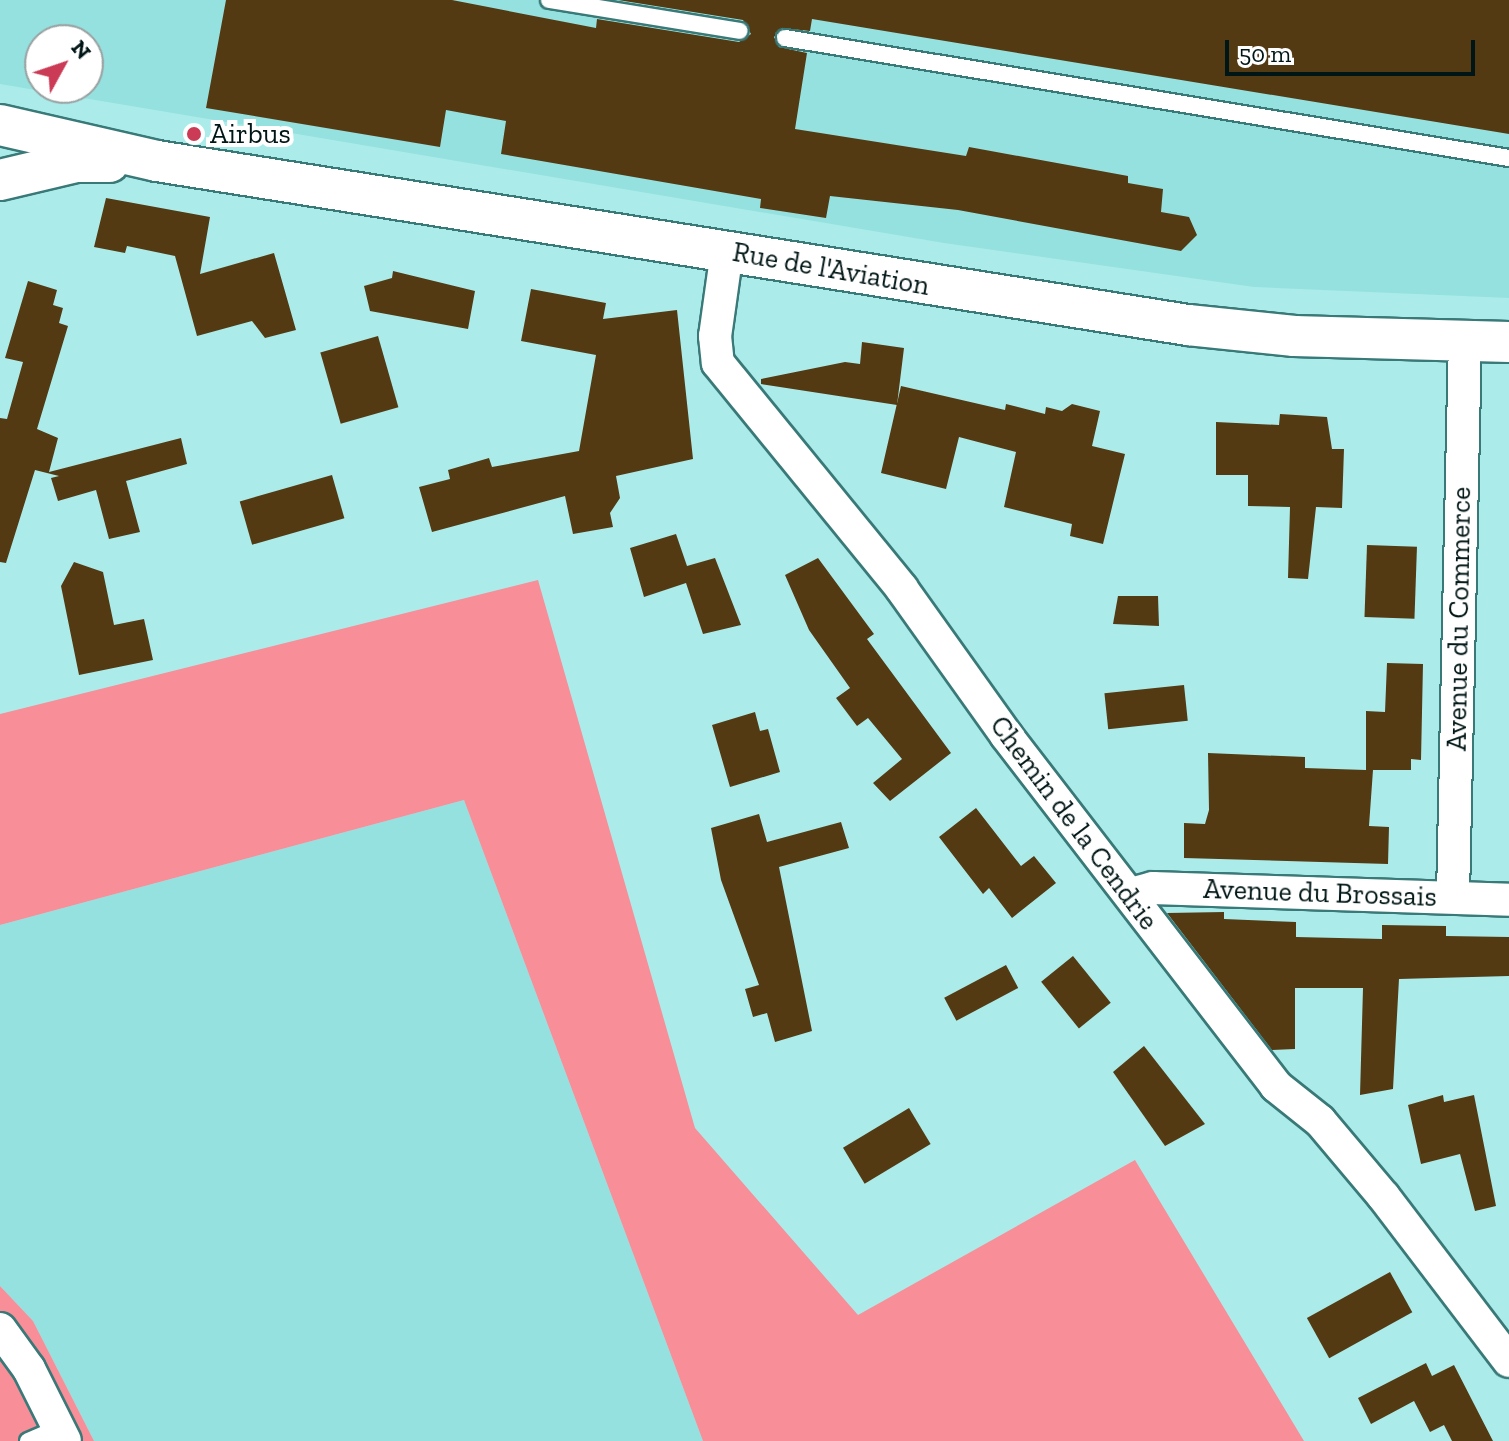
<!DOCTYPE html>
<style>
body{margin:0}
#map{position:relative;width:1509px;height:1441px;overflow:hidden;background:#abeceb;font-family:"Zilla Slab",serif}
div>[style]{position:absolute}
.built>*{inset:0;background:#95e1df}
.green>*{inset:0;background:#f88e98}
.building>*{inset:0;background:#543a12;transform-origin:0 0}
.roads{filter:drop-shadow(2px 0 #397978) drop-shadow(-2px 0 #397978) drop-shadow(0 2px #397978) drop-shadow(0 -2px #397978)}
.service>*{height:16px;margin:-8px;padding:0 8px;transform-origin:8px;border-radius:8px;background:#fff}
.minor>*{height:32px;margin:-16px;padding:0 16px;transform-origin:16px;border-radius:16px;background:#fff}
.tertiary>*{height:40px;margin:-20px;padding:0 20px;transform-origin:20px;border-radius:20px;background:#fff}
.dots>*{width:22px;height:22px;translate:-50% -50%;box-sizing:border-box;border:4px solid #fff;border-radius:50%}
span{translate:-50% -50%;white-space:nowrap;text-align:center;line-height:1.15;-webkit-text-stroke:8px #fff;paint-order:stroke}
.poi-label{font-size:28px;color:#001515}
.left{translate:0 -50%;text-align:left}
.street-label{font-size:28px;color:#001515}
.north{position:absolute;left:24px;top:24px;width:80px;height:80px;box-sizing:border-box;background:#fff;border:2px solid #99a1a1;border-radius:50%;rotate:50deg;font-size:22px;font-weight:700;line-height:32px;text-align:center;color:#001515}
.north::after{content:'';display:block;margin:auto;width:28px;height:36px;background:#cb3b56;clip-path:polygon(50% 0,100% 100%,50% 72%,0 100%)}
.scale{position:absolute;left:1225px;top:40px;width:250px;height:36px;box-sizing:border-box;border:4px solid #001515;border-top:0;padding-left:10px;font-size:24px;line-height:28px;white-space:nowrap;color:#001515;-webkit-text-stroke:6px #fff;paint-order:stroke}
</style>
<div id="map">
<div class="built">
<i style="clip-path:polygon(evenodd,0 0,1509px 0,1509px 298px,1254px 287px,944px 243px,0 84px,0 0,40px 40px,88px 40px,88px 88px,40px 88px,40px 40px)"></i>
<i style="clip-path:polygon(464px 800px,703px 1441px,94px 1441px,33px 1321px,0 1286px,0 925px)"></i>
</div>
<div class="green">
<i style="clip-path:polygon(538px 580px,695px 1128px,858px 1315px,1135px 1160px,1304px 1441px,703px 1441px,464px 800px,0 925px,0 714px)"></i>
<i style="clip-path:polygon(0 1286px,33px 1321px,94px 1441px,0 1441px)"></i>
</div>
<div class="building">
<i style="clip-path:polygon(226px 0,452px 0,596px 28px,597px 19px,739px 42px,751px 34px,743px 20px,618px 0,1509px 0,1509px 134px,812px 19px,810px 31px,782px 28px,774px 37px,779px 47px,807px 53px,795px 129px,966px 156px,969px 147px,1128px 176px,1128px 183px,1163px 189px,1161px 212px,1189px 217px,1197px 235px,1181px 251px,958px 210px,830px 196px,826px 218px,760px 208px,761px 199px,501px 154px,506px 121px,446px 110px,440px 147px,206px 108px)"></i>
<i style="clip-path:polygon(106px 198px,210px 217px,200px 274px,274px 253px,296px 330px,265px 338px,252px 321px,197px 336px,175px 256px,127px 246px,125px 253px,94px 247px)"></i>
<i style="clip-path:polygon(393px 271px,475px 291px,468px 329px,370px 311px,364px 286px,392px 278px)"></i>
<i style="clip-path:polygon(28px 281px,57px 290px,53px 305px,63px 308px,59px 323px,68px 326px,37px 429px,58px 438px,49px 472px,181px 438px,187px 464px,126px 481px,140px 532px,109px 539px,96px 490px,58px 501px,51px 478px,59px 476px,35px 470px,6px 563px,0 562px,0 418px,7px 419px,23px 362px,5px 358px)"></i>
<i style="clip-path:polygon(531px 289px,606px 303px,603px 319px,677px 310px,693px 459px,616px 476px,620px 498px,610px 513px,613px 527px,573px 534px,565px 496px,432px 532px,419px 487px,450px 479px,448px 470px,489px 458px,492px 467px,579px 451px,596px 355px,521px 341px)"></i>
<i style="left:378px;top:336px;width:74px;height:60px;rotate:74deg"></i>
<i style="clip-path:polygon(862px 342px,904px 348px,897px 405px,761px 384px,761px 379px,845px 362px,860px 364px)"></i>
<i style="clip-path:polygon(901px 386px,1005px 410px,1006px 404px,1045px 414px,1046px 407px,1062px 411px,1072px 404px,1100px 411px,1092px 446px,1125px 454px,1103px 544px,1070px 536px,1072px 524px,1004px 507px,1016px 452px,959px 437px,946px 489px,881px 473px)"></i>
<i style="clip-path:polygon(1280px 414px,1327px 417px,1332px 449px,1344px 449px,1342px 508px,1316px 507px,1308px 579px,1288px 578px,1290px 507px,1248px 506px,1248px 475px,1216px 475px,1216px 422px,1279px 425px)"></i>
<i style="left:332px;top:475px;width:45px;height:96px;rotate:74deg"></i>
<i style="clip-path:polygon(676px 534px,687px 566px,715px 558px,741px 625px,703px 634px,686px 583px,644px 597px,630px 548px)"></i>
<i style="left:1367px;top:545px;width:50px;height:72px;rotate:2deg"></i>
<i style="clip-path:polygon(818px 558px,874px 634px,867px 639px,951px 753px,890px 801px,873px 783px,902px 759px,868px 718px,857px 726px,836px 698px,850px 688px,809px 630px,785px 575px)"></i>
<i style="clip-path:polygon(74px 562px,103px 572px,114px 625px,144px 619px,153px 660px,79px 675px,61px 586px)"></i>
<i style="clip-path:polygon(1118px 596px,1158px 596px,1159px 626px,1113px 624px)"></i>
<i style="clip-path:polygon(1387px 663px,1423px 664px,1421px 760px,1411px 759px,1411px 770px,1373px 770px,1369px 826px,1389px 827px,1388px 864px,1184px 858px,1184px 823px,1205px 824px,1209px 810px,1208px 753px,1305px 757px,1305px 768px,1366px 770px,1366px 711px,1385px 712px)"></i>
<i style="left:1184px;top:685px;width:36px;height:80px;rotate:84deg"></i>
<i style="clip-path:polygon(755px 712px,760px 731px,768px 729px,780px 772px,730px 787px,712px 725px)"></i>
<i style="clip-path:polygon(976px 808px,1021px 866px,1034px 856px,1056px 883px,1012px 918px,989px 888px,983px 894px,939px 837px)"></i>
<i style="clip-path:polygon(759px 814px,767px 842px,841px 822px,849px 848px,779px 867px,812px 1031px,775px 1042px,767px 1013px,753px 1017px,745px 989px,759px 985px,721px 880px,711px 828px)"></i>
<i style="clip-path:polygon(1224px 912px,1224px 919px,1296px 922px,1296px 937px,1382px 939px,1382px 925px,1446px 926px,1446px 936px,1509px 937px,1509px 976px,1399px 979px,1393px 1089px,1360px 1095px,1363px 988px,1295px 988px,1295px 1049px,1272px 1050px,1167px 913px)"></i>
<i style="left:1073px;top:956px;width:60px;height:41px;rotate:51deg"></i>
<i style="left:1006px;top:965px;width:26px;height:70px;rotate:62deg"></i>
<i style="clip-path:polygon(1144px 1046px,1205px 1124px,1165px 1146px,1113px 1072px)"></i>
<i style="clip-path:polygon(1443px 1095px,1444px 1102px,1474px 1095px,1496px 1206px,1475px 1211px,1460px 1154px,1421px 1164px,1408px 1105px)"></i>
<i style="left:909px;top:1108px;width:42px;height:77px;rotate:59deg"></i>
<i style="left:1390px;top:1272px;width:46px;height:95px;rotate:61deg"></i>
<i style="clip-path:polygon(1426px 1363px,1432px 1376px,1454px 1365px,1493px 1441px,1452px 1441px,1444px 1425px,1430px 1432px,1414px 1401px,1371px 1424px,1358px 1398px)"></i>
</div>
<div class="roads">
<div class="service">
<i style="left:549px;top:0;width:193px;rotate:9.2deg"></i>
<i style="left:785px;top:38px;width:734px;rotate:9.41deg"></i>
<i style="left:28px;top:1441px;width:34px;rotate:-23deg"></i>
</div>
<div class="minor">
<i style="left:727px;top:251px;width:86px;rotate:98deg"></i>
<i style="left:715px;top:336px;width:27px;rotate:84deg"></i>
<i style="left:718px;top:363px;width:291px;rotate:50.8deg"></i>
<i style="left:902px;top:589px;width:179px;rotate:54.5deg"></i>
<i style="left:1006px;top:735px;width:443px;rotate:52.4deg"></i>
<i style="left:1276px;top:1086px;width:56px;rotate:38.5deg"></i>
<i style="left:1320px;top:1121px;width:99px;rotate:49.9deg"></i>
<i style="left:1384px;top:1197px;width:206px;rotate:52.7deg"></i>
<i style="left:1131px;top:894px;width:23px;rotate:-15deg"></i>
<i style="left:1153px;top:888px;width:356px;rotate:1.9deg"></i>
<i style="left:1453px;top:897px;width:557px;rotate:-88.77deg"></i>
<i style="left:0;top:1329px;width:49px;rotate:54.1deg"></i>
<i style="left:29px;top:1369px;width:80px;rotate:63.4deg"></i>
</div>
<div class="tertiary">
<i style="left:0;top:125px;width:161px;rotate:12.9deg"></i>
<i style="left:157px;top:161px;width:1044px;rotate:9.04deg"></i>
<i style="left:1188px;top:325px;width:107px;rotate:5.9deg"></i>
<i style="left:1294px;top:336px;width:215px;rotate:1.6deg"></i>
<i style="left:0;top:180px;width:78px;rotate:-13.3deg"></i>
<i style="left:76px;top:162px;width:33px"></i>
</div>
</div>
<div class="dots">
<i style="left:194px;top:134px;background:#cb3b56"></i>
</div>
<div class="poi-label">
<span class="left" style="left:210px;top:134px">Airbus</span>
</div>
<div class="street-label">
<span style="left:831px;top:269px;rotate:10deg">Rue de l'Aviation</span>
<span style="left:1459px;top:619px;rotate:-89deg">Avenue du Commerce</span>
<span style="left:1074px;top:823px;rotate:53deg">Chemin de la Cendrie</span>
<span style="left:1320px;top:893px;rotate:2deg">Avenue du Brossais</span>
</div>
<div class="north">N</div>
<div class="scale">50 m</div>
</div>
